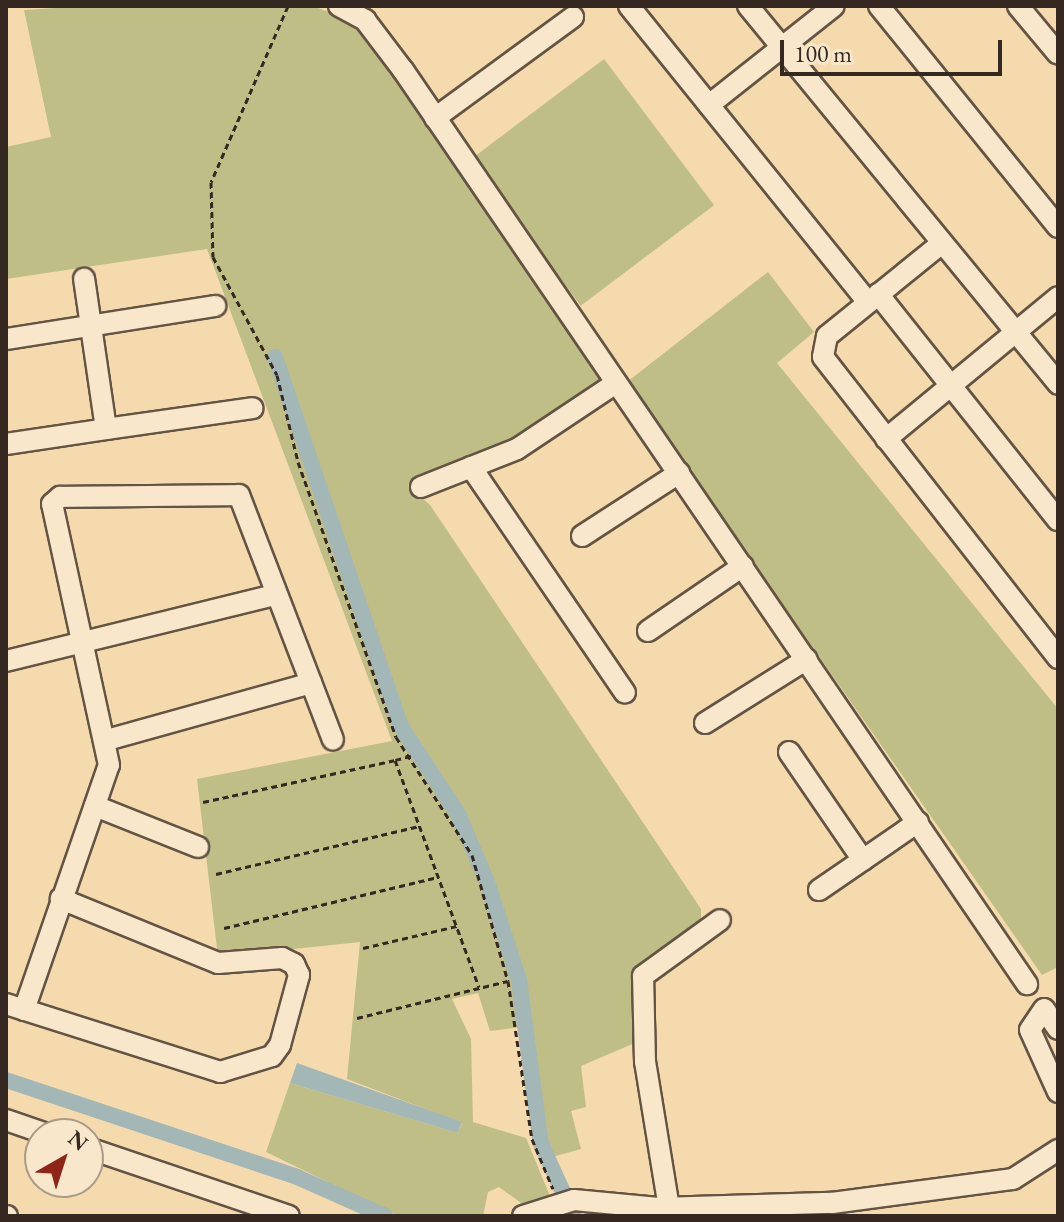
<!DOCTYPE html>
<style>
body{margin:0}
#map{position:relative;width:1064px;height:1222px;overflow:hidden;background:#f4daad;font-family:"EB Garamond",serif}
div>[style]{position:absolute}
.green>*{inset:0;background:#bfbe87;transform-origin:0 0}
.water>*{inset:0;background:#a2b7b6}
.canal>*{height:16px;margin:-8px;padding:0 8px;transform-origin:8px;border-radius:8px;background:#a2b7b6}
.path>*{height:3px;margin-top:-1.5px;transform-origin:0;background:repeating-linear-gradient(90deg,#342821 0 6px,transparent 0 10px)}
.roads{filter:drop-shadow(2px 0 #645444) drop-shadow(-2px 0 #645444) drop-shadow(0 2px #645444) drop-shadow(0 -2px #645444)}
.minor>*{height:20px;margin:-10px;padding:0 10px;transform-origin:10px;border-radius:10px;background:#f8e7ca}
span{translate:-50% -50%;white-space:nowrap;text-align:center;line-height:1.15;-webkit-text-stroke:7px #f8e7ca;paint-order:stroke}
.frame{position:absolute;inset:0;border:8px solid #342821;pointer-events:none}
.north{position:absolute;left:24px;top:1118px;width:80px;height:80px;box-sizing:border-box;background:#f8e7ca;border:2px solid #aa9b86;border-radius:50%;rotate:39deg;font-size:22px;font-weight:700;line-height:32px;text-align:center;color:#342821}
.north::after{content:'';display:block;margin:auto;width:28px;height:36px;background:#8f2418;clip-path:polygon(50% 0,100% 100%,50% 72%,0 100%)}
.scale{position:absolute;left:780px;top:40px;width:222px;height:36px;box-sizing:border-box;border:4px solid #342821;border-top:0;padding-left:10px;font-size:24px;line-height:28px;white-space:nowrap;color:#342821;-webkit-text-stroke:6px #f8e7ca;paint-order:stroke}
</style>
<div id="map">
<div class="green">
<i style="clip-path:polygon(91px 6px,312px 6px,346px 18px,380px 55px,606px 381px,516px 440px,408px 485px,430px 505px,701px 909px,701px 923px,656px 955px,637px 1042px,581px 1066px,586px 1107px,571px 1111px,581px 1149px,545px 1159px,521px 1027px,490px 1031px,478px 993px,452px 999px,471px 1039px,473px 1122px,526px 1138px,552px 1201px,528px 1208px,499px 1187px,488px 1192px,483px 1216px,398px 1216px,266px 1152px,290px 1083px,458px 1133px,462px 1123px,347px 1079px,360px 942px,218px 957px,197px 779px,392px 741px,207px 249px,6px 279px,6px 147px,51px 137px,24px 10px)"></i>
<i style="left:604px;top:59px;width:183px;height:167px;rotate:53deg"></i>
<i style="clip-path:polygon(768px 272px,814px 332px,777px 363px,1058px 709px,1058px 967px,1042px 975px,627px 382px)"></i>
</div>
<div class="water">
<i style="clip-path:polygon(297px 1063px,462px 1122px,458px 1133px,290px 1083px)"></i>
</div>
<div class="canal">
<i style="left:275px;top:357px;width:389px;rotate:71.2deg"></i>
<i style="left:400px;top:725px;width:106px;rotate:56.9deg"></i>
<i style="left:458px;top:814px;width:74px;rotate:66.9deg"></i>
<i style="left:487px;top:882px;width:103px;rotate:71.9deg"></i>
<i style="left:519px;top:980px;width:165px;rotate:82.4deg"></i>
<i style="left:541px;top:1144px;width:79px;rotate:65.4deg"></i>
<i style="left:6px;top:1080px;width:307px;rotate:18.4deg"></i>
<i style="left:297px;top:1177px;width:96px;rotate:23.9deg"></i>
</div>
<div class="path">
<i style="left:288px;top:6px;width:192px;rotate:113.6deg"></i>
<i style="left:211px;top:182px;width:75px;rotate:88.5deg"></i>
<i style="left:213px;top:257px;width:134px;rotate:61.5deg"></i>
<i style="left:277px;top:375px;width:89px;rotate:76.4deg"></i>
<i style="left:298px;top:462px;width:292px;rotate:70.4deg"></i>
<i style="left:396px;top:737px;width:140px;rotate:57.2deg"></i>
<i style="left:472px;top:855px;width:131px;rotate:74.1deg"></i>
<i style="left:508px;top:981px;width:160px;rotate:81.4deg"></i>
<i style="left:532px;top:1139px;width:54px;rotate:67.2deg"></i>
<i style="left:411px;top:756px;width:16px;rotate:166deg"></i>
<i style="left:395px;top:760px;width:242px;rotate:69.7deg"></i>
<i style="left:203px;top:802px;width:197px;rotate:-12.3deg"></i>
<i style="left:216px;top:874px;width:209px;rotate:-13.3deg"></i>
<i style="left:224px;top:928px;width:220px;rotate:-13.4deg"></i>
<i style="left:363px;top:948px;width:97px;rotate:-13.2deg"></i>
<i style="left:357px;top:1018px;width:155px;rotate:-13.8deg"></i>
</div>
<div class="roads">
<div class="minor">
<i style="left:339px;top:6px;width:30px;rotate:28deg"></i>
<i style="left:365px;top:20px;width:63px;rotate:52.8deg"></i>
<i style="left:403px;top:70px;width:1107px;rotate:55.68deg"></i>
<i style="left:629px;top:6px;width:380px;rotate:51.1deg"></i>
<i style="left:748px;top:6px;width:489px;rotate:50.6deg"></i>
<i style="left:879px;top:6px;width:284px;rotate:51deg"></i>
<i style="left:1018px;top:6px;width:62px;rotate:50.2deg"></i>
<i style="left:709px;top:105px;width:159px;rotate:-38.4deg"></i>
<i style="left:435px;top:118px;width:171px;rotate:-36.2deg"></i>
<i style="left:942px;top:243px;width:148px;rotate:141deg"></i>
<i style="left:827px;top:336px;width:21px;rotate:101deg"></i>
<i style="left:823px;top:357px;width:382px;rotate:52deg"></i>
<i style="left:878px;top:294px;width:289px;rotate:51.5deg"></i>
<i style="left:6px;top:339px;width:212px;rotate:-9deg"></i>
<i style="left:106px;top:429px;width:148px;rotate:-8.1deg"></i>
<i style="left:886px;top:439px;width:223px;rotate:-39.5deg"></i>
<i style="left:6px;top:444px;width:101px;rotate:-8.5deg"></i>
<i style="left:106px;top:429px;width:152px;rotate:-98.3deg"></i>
<i style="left:471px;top:467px;width:273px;rotate:55.7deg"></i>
<i style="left:421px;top:487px;width:103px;rotate:-21.6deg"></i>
<i style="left:517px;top:449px;width:119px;rotate:-33.7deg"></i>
<i style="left:582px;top:536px;width:116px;rotate:-33deg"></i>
<i style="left:648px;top:631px;width:115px;rotate:-34.4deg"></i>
<i style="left:6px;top:661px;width:277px;rotate:-13.8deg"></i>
<i style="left:705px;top:723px;width:120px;rotate:-32.1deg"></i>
<i style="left:107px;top:740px;width:212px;rotate:-15.6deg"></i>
<i style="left:789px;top:752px;width:131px;rotate:55.6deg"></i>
<i style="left:95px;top:806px;width:111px;rotate:21.7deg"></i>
<i style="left:819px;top:890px;width:120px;rotate:-34.5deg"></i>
<i style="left:6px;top:1004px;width:225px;rotate:17.6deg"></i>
<i style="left:220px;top:1072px;width:54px;rotate:-17.1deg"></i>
<i style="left:272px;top:1056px;width:14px;rotate:-54deg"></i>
<i style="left:280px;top:1045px;width:73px;rotate:-74.8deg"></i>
<i style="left:299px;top:975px;width:12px;rotate:-114deg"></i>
<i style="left:294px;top:964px;width:13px;rotate:-153deg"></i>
<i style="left:282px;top:958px;width:64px;rotate:175.5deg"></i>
<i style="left:218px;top:963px;width:170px;rotate:-157.8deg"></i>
<i style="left:24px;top:1010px;width:259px;rotate:-70.9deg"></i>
<i style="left:109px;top:765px;width:267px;rotate:-102.3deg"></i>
<i style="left:52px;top:504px;width:11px;rotate:-41deg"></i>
<i style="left:60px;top:497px;width:179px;rotate:-0.6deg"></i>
<i style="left:239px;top:495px;width:262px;rotate:69deg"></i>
<i style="left:1058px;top:1029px;width:24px;rotate:-125deg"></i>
<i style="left:1044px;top:1009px;width:25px;rotate:124deg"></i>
<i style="left:1030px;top:1030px;width:68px;rotate:65.7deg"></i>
<i style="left:6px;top:1120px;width:43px;rotate:18.9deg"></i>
<i style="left:88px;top:1148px;width:212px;rotate:18.7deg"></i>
<i style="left:669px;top:1208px;width:148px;rotate:-99.3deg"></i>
<i style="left:645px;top:1062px;width:86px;rotate:-91.3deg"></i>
<i style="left:643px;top:976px;width:95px;rotate:-36deg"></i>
<i style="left:6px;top:1216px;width:1px"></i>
<i style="left:523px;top:1216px;width:53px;rotate:-17.4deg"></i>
<i style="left:574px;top:1200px;width:85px;rotate:5.4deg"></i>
<i style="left:659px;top:1208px;width:173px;rotate:-1.7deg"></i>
<i style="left:832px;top:1203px;width:183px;rotate:-7.6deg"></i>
<i style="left:1013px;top:1179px;width:54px;rotate:-32.8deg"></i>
</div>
</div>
<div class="frame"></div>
<div class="north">N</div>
<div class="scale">100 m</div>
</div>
